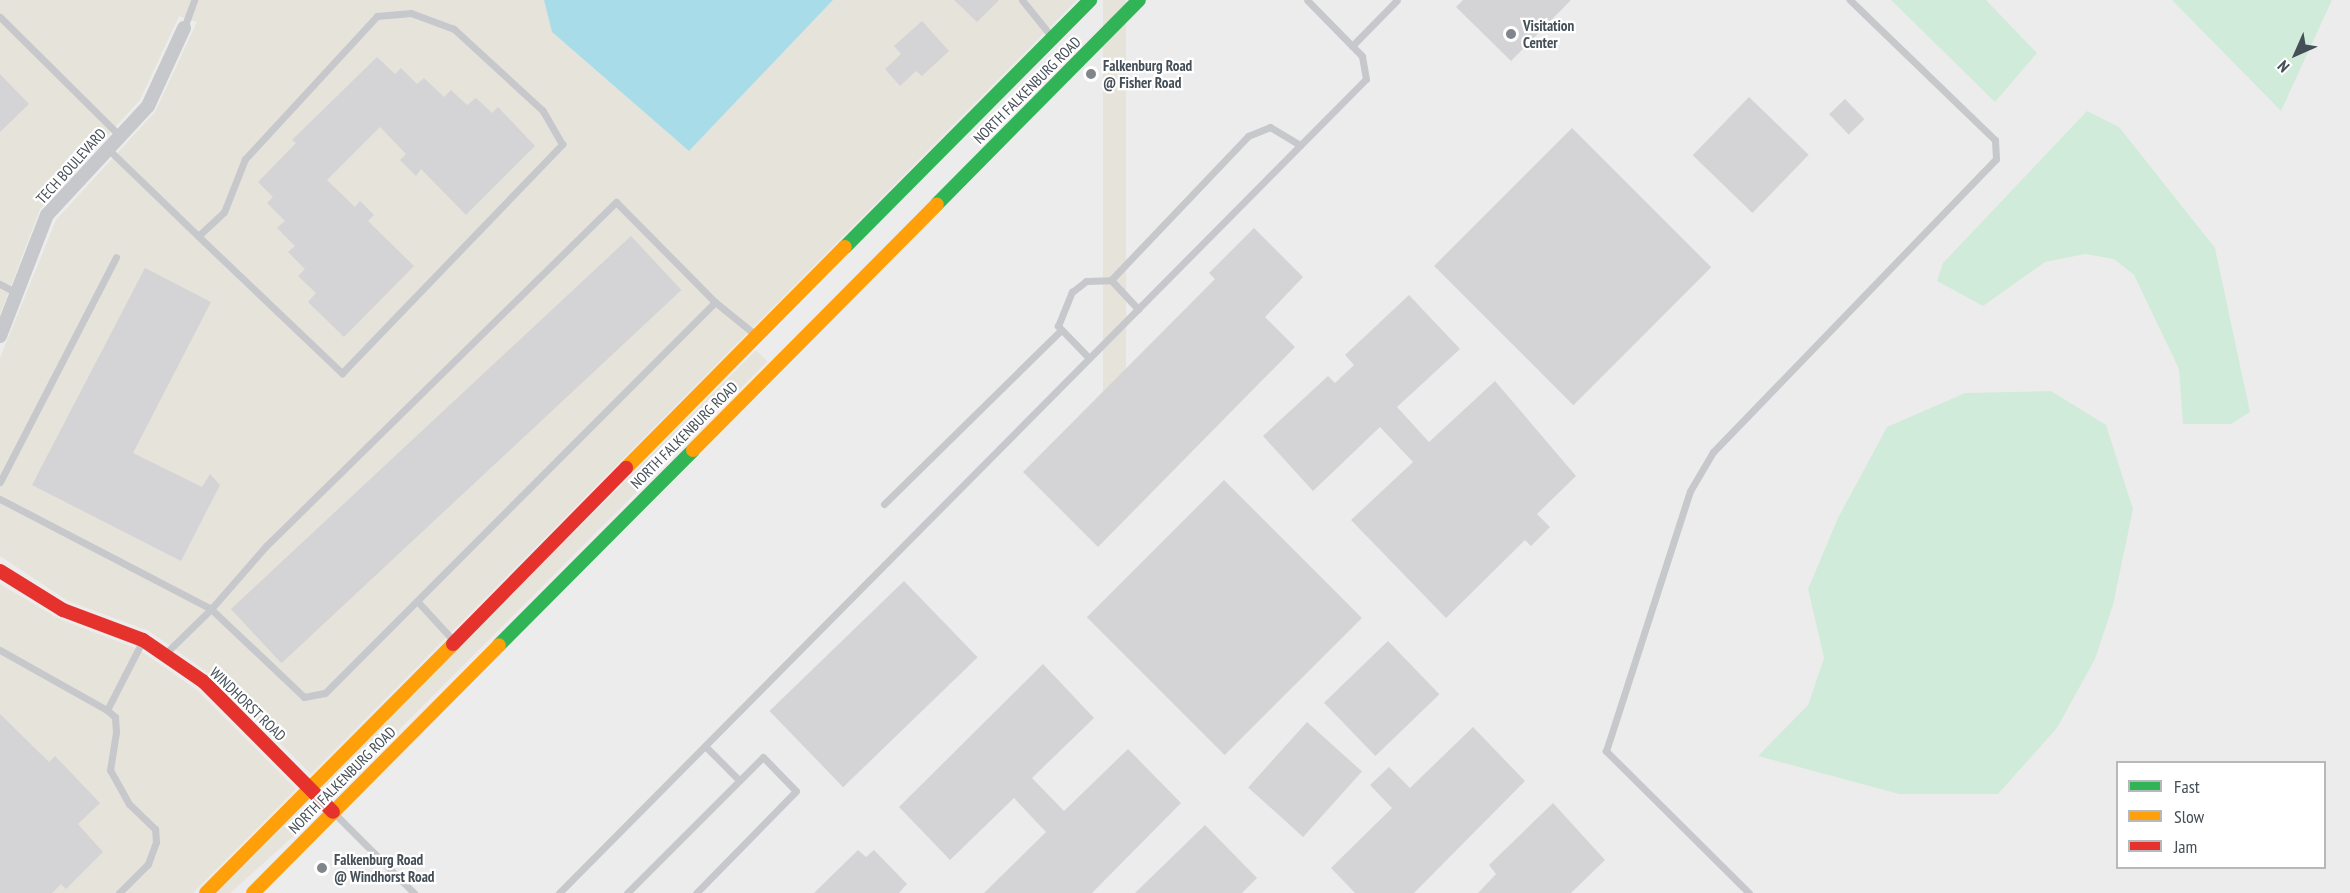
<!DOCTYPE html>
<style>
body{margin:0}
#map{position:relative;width:2350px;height:893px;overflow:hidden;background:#edecec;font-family:"PT Sans Narrow",sans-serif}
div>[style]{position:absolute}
.commercial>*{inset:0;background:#e6e3db;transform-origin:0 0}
.green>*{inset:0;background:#d1ebda}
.water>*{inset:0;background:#a7dce8}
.building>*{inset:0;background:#d4d4d6;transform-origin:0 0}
.lane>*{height:7px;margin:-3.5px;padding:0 3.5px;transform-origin:3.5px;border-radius:3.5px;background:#c6c8cb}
.street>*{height:14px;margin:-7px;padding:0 7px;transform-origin:7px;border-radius:7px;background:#c6c8cb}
.fast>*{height:14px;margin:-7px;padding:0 7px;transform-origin:7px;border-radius:7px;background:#30b455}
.slow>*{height:14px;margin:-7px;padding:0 7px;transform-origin:7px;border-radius:7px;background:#ff9f0a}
.jam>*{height:14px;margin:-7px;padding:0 7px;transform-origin:7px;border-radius:7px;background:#e5322d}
.dots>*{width:16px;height:16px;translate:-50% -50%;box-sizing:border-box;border:3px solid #fff;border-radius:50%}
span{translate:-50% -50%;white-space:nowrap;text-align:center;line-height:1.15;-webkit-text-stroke:4.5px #fff;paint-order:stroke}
.poi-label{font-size:15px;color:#454f57;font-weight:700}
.left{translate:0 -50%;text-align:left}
.street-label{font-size:15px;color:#454f57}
.legend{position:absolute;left:2116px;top:761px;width:210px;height:108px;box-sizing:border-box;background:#fff;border:2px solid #b5b9bc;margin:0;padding:8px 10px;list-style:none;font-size:18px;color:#454f57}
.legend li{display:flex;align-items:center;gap:12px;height:30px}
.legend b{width:30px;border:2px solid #b5b9bc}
.north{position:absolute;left:2266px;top:24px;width:60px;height:60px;-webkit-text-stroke:4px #fff;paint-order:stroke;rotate:225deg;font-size:16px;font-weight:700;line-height:24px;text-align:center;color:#454f57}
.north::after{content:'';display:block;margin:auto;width:21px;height:27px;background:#454f57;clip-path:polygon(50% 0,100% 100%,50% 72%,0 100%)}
</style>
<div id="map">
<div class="commercial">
<i style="clip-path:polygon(0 0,544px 0,553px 33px,689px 151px,833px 0,1077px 0,311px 774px,210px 674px,149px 631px,68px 601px,0 556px,0 358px,56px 220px,155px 112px,197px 22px,179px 16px,140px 100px,40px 209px,0 315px)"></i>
<i style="left:1103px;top:0;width:23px;height:472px"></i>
<i style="left:756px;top:350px;width:16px;height:615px;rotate:45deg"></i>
<i style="clip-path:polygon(0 584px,59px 619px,138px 649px,197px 690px,296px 789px,193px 893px,0 893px)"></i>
<i style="left:309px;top:802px;width:15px;height:128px;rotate:48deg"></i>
</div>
<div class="green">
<i style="clip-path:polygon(1891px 0,1986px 0,2037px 53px,1995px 102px)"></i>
<i style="clip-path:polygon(2172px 0,2332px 0,2281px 111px)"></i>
<i style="clip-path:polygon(2087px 111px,2119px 127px,2215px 248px,2250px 412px,2231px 424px,2183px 424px,2179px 369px,2134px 275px,2114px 259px,2085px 254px,2045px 262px,1983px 306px,1937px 281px,1943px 263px)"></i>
<i style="clip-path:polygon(2051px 391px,2106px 425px,2133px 509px,2113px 605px,2095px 659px,2057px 728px,1998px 794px,1899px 794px,1758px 756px,1808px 705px,1824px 658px,1808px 589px,1838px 518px,1887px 427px,1965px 393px)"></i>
</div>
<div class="water">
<i style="clip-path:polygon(544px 0,833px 0,689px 151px,552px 32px)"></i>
</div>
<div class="building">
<i style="clip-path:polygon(954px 0,999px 0,977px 22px)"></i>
<i style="clip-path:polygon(1463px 0,1571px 0,1511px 61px,1456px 7px)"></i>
<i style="clip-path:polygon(922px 21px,949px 51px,922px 76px,916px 71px,900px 86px,885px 69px,901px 54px,894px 46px)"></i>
<i style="clip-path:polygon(377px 57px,395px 74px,401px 68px,417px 84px,424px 78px,444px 97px,451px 90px,467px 105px,476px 98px,492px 113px,498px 107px,535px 146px,466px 215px,421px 169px,416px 176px,400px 160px,406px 154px,380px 127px,327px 180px,355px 207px,360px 201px,374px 215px,368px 221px,414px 266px,344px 337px,308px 302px,316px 293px,298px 276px,305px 269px,288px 252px,295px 246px,277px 228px,285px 221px,267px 203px,273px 197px,258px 182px,296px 143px,292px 140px)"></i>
<i style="clip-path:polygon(0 74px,29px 104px,0 132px)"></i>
<i style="left:1749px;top:97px;width:83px;height:81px;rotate:44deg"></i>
<i style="left:1845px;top:99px;width:28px;height:22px;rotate:46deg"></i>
<i style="left:1572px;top:128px;width:197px;height:195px;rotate:45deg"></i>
<i style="clip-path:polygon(1254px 228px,1303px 277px,1265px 317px,1295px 347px,1098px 547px,1023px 472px,1215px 279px,1209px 273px)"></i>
<i style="left:631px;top:236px;width:74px;height:547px;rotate:47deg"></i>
<i style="clip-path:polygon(145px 268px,211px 302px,133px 453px,202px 487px,210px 474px,220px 485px,181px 561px,32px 485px)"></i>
<i style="clip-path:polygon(1409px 295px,1460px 349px,1397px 407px,1429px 442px,1495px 381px,1576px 476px,1537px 514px,1550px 527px,1531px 546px,1525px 540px,1446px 618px,1351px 520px,1413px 462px,1380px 427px,1313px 491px,1263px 436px,1328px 376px,1335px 383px,1354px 365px,1345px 355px)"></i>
<i style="left:1224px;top:480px;width:195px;height:194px;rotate:45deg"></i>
<i style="left:904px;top:581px;width:106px;height:187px;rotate:46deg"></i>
<i style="left:1388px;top:641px;width:74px;height:89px;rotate:46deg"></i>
<i style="clip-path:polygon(1043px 664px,1094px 718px,1032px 778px,1064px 811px,1128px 749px,1181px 803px,1092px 893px,984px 893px,1046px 832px,1014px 798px,950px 860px,899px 807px)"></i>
<i style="clip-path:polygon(0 714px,49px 762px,55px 756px,100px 803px,78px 824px,103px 852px,66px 889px,61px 884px,52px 893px,0 893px)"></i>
<i style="left:1307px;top:722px;width:74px;height:88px;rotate:42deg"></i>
<i style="clip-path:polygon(1473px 727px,1525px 781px,1414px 893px,1355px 893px,1331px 868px,1392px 808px,1370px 785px,1389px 767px,1410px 788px)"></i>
<i style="clip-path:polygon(1553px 803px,1605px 860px,1571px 893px,1478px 893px,1496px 874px,1489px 865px)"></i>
<i style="clip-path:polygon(1205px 825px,1257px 878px,1242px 893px,1135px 893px)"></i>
<i style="clip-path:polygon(858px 850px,866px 857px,874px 850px,907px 884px,899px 893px,814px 893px)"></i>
</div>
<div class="lane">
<i style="left:1022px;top:0;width:46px;rotate:51.1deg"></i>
<i style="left:0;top:17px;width:169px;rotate:44.8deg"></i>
<i style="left:184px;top:28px;width:30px;rotate:-70deg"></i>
<i style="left:1352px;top:46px;width:64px;rotate:-45.6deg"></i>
<i style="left:108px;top:149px;width:125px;rotate:44deg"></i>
<i style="left:198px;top:236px;width:199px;rotate:43.6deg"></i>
<i style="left:342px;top:373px;width:318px;rotate:-46.1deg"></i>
<i style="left:562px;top:144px;width:39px;rotate:-120deg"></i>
<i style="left:542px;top:110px;width:120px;rotate:-137.4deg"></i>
<i style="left:454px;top:29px;width:46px;rotate:-159.6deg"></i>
<i style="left:411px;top:13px;width:34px;rotate:175deg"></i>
<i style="left:377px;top:16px;width:195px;rotate:132.7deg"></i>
<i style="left:245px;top:159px;width:57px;rotate:111.6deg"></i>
<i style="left:224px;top:212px;width:35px;rotate:137deg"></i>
<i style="left:1111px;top:280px;width:199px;rotate:-46.4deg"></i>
<i style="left:1248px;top:136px;width:24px;rotate:-22deg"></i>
<i style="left:1270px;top:127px;width:35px;rotate:31deg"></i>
<i style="left:0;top:284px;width:19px;rotate:28deg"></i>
<i style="left:1089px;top:358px;width:45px;rotate:-134.1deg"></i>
<i style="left:1058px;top:326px;width:37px;rotate:-68deg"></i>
<i style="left:1072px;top:292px;width:18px;rotate:-38deg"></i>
<i style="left:1086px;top:281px;width:25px;rotate:-2deg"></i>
<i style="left:1111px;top:280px;width:40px;rotate:47deg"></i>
<i style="left:0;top:482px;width:253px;rotate:-62.7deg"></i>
<i style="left:0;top:499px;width:238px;rotate:27.5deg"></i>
<i style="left:211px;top:609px;width:84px;rotate:-48.9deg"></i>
<i style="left:266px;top:546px;width:491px;rotate:-44.5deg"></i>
<i style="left:616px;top:202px;width:141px;rotate:45.3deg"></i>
<i style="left:884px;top:504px;width:248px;rotate:-44.5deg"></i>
<i style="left:419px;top:603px;width:52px;rotate:47.4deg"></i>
<i style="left:0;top:650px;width:123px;rotate:29.3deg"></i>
<i style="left:166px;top:653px;width:63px;rotate:-44.4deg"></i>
<i style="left:211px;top:609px;width:128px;rotate:43.4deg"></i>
<i style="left:304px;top:697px;width:21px;rotate:-11deg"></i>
<i style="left:325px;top:693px;width:552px;rotate:-45.07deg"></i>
<i style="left:715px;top:302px;width:54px;rotate:39deg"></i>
<i style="left:705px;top:746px;width:48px;rotate:45deg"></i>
<i style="left:335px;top:814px;width:112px;rotate:45deg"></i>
<i style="left:119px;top:893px;width:41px;rotate:-45deg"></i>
<i style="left:148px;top:864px;width:23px;rotate:-70deg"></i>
<i style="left:156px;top:842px;width:13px;rotate:-94deg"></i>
<i style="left:155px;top:829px;width:36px;rotate:-136deg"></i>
<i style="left:129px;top:804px;width:39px;rotate:-119deg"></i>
<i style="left:110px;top:770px;width:38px;rotate:-81deg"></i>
<i style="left:116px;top:732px;width:15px;rotate:-94deg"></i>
<i style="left:115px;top:717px;width:11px;rotate:-139deg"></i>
<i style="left:107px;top:710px;width:79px;rotate:-62.8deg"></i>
<i style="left:559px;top:893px;width:1146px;rotate:-45.25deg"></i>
<i style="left:1366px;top:79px;width:23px;rotate:-100deg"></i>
<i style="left:1362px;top:56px;width:78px;rotate:-134.5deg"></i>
<i style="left:627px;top:893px;width:192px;rotate:-45deg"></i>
<i style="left:763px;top:757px;width:47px;rotate:45.9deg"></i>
<i style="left:796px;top:791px;width:143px;rotate:134.4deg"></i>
<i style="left:1749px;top:893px;width:202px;rotate:-135.2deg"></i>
<i style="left:1606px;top:751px;width:273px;rotate:-72.1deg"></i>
<i style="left:1690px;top:491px;width:45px;rotate:-59.5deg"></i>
<i style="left:1713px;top:452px;width:407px;rotate:-46deg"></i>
<i style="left:1996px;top:159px;width:19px;rotate:-93deg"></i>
<i style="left:1995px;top:140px;width:202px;rotate:-136deg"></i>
</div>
<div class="street">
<i style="left:0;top:336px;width:130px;rotate:-68.8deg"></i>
<i style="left:47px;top:215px;width:149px;rotate:-47.2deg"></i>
<i style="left:148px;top:106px;width:86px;rotate:-65.2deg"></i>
</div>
<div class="fast">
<i style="left:937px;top:204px;width:287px;rotate:-45.3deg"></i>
<i style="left:845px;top:247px;width:348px;rotate:-45.2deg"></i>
<i style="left:499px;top:645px;width:275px;rotate:-45.1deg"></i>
</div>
<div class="slow">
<i style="left:693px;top:450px;width:346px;rotate:-45.2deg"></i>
<i style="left:626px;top:468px;width:311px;rotate:-45.3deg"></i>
<i style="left:206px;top:893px;width:351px;rotate:-45.2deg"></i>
<i style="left:253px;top:893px;width:349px;rotate:-45.2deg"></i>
</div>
<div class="jam">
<i style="left:0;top:571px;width:74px;rotate:31.8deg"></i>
<i style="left:63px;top:610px;width:85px;rotate:20.6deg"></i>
<i style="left:143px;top:640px;width:74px;rotate:34.5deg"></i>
<i style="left:204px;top:682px;width:183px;rotate:45.2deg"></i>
<i style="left:453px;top:644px;width:247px;rotate:-45.5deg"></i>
</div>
<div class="dots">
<i style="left:1511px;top:34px;background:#80868b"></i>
<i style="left:1091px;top:74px;background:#80868b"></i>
<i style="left:322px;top:868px;background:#80868b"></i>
</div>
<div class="poi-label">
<span class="left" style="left:1523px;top:34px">Visitation<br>Center</span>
<span class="left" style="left:1103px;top:74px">Falkenburg Road<br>@ Fisher Road</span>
<span class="left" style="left:334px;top:868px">Falkenburg Road<br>@ Windhorst Road</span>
</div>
<div class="street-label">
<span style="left:1027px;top:90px;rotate:-45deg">NORTH FALKENBURG ROAD</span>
<span style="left:71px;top:166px;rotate:-48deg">TECH BOULEVARD</span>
<span style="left:684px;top:435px;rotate:-45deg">NORTH FALKENBURG ROAD</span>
<span style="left:248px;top:704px;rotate:44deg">WINDHORST ROAD</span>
<span style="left:342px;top:780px;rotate:-45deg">NORTH FALKENBURG ROAD</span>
</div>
<ul class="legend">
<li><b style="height:8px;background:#30b455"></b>Fast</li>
<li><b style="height:8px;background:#ff9f0a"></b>Slow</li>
<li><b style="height:8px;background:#e5322d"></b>Jam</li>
</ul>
<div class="north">N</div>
</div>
